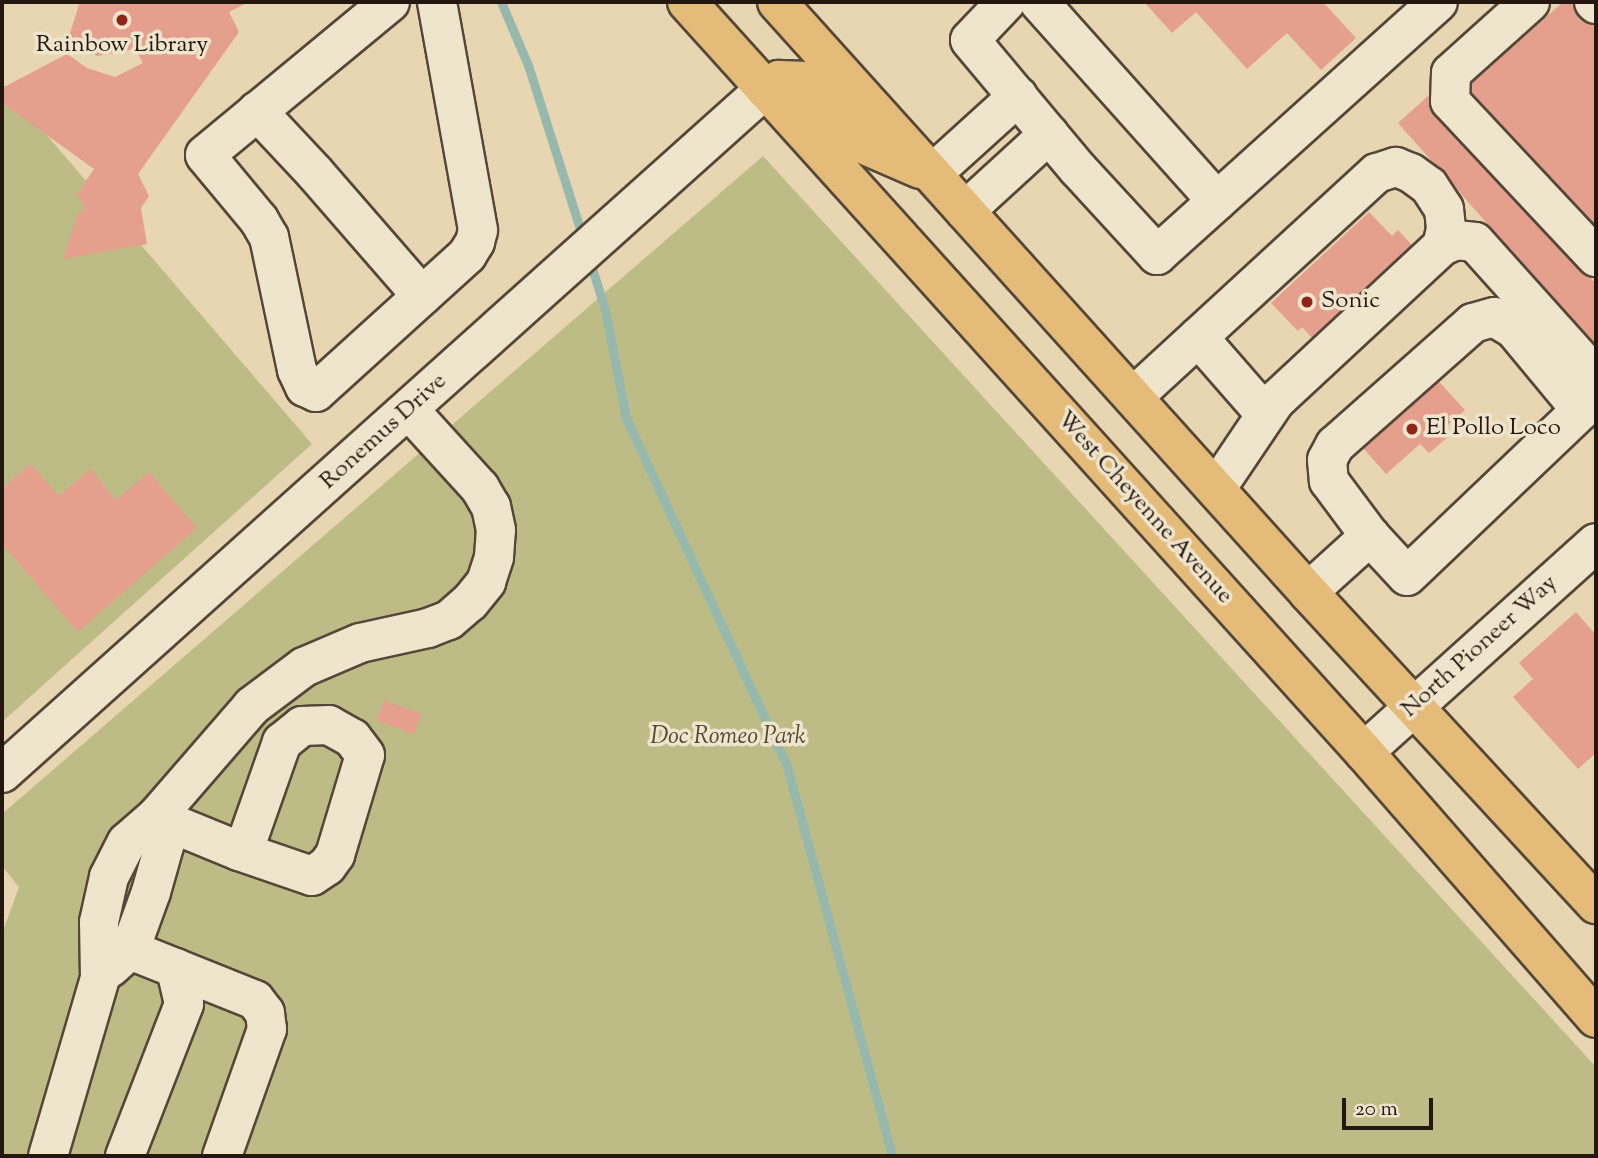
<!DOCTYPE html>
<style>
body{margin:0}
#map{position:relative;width:1598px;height:1158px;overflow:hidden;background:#e7d6b1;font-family:"Sorts Mill Goudy",serif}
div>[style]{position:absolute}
.green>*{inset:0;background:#bdbc87}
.stream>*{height:9px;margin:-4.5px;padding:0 4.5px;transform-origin:4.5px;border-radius:4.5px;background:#97b9ad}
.building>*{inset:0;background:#e4a08c;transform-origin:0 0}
.roads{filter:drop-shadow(2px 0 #554738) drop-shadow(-2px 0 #554738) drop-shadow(0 2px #554738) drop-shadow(0 -2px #554738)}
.minor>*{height:38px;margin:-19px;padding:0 19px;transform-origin:19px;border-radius:19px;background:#efe4cc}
.major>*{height:38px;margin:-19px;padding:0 19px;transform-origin:19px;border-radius:19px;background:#e4bb78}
.dots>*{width:19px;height:19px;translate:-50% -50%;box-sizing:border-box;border:4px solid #efe4cc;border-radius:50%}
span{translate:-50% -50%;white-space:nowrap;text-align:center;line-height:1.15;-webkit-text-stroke:7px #efe4cc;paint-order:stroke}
.poi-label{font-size:24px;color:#24170f}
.left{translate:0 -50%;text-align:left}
.street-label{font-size:24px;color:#24170f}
.park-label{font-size:24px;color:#524933;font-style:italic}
.frame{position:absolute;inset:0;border:4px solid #24170f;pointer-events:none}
.scale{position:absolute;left:1342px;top:1098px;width:91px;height:32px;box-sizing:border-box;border:4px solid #24170f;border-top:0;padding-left:9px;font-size:21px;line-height:24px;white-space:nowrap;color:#24170f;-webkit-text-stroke:5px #efe4cc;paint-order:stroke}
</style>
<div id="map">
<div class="green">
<i style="clip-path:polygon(2px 83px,312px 444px,2px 722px)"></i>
<i style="clip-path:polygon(763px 156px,1596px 1067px,1596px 1156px,2px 1156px,2px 934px,19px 887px,2px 866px,2px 814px)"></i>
</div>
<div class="stream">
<i style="left:501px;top:2px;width:69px;rotate:66.8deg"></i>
<i style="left:528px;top:65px;width:182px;rotate:72.4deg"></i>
<i style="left:589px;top:258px;width:54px;rotate:72.9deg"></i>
<i style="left:605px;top:310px;width:110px;rotate:79deg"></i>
<i style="left:626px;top:418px;width:383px;rotate:65.2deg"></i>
<i style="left:787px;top:766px;width:404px;rotate:74.9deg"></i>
</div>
<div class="building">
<i style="clip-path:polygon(80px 2px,249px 2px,229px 12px,239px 32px,138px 174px,149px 196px,141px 208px,147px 244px,63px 259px,78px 213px,85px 209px,77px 194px,94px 169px,2px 103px,2px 88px,67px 54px,87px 68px,115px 77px,143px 63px,135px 49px,97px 56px,69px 36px)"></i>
<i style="clip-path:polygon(1149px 2px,1323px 2px,1356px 38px,1321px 70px,1287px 33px,1247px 69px,1196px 12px,1172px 33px,1146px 4px)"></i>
<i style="clip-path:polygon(1563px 2px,1577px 2px,1596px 23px,1596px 233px,1466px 88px)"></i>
<i style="clip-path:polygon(1428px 96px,1596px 284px,1596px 346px,1398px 123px)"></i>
<i style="clip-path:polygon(1369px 212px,1392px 236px,1398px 230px,1412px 245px,1312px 338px,1302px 327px,1298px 331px,1271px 303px)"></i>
<i style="clip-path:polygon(1431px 373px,1465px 410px,1442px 430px,1448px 437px,1429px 453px,1420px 444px,1386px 474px,1356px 440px)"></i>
<i style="clip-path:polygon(30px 464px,59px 496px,90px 469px,116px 500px,149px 472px,197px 528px,78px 632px,2px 544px,2px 489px)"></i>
<i style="clip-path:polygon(1576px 612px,1596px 635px,1596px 753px,1578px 769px,1513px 697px,1533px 679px,1519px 663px)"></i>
<i style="left:384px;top:700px;width:40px;height:22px;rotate:20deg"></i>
</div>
<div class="roads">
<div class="minor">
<i style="left:390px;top:2px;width:240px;rotate:140.4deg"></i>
<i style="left:205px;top:155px;width:85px;rotate:50.3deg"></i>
<i style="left:259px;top:220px;width:20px;rotate:60deg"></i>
<i style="left:269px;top:237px;width:136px;rotate:78.1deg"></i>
<i style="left:297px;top:370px;width:19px;rotate:65deg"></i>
<i style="left:305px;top:387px;width:12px;rotate:24deg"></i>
<i style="left:316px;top:392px;width:204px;rotate:-42.2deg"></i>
<i style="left:467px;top:255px;width:15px;rotate:-58deg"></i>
<i style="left:475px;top:242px;width:12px;rotate:-76deg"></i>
<i style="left:478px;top:230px;width:232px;rotate:-100.2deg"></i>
<i style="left:1006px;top:2px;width:52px;rotate:133.5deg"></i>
<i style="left:970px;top:40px;width:168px;rotate:50.1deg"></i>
<i style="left:1078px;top:169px;width:117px;rotate:47.4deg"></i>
<i style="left:1157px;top:255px;width:378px;rotate:-42deg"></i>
<i style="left:1039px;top:2px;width:267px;rotate:48.2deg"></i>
<i style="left:1530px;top:2px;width:106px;rotate:138.1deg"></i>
<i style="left:1451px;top:73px;width:28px;rotate:92deg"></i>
<i style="left:1450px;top:101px;width:214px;rotate:46.9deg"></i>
<i style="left:1594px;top:2px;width:3px;rotate:45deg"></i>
<i style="left:257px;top:111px;width:85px;rotate:46.9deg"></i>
<i style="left:315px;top:173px;width:163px;rotate:49deg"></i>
<i style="left:932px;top:174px;width:116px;rotate:-42.2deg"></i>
<i style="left:965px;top:211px;width:114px;rotate:-42.5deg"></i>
<i style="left:1442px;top:246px;width:15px;rotate:-23deg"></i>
<i style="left:1456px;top:240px;width:19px;rotate:6deg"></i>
<i style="left:1475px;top:242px;width:181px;rotate:48.1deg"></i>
<i style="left:1198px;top:337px;width:103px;rotate:48.9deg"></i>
<i style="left:1133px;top:397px;width:331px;rotate:-42.6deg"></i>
<i style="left:1377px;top:173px;width:20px;rotate:-18deg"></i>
<i style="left:1396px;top:167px;width:16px;rotate:22deg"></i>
<i style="left:1411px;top:173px;width:22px;rotate:36deg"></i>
<i style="left:1429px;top:186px;width:27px;rotate:57deg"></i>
<i style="left:1444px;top:209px;width:20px;rotate:84deg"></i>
<i style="left:1446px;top:229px;width:17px;rotate:103deg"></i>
<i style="left:1442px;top:246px;width:226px;rotate:137.1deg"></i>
<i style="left:1276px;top:400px;width:107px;rotate:124deg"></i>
<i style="left:1581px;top:410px;width:105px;rotate:-129.6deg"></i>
<i style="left:1514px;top:329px;width:23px;rotate:-149deg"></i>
<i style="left:1494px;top:317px;width:22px;rotate:164deg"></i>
<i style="left:1473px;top:323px;width:184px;rotate:138.5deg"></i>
<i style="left:1335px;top:445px;width:17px;rotate:118deg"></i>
<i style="left:1327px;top:460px;width:21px;rotate:85deg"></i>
<i style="left:1329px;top:481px;width:69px;rotate:53.3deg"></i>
<i style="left:1370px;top:536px;width:54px;rotate:47.2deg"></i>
<i style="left:1407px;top:576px;width:261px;rotate:-43.6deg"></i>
<i style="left:1308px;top:592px;width:84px;rotate:-42.1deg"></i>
<i style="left:1364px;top:752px;width:312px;rotate:-42deg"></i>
<i style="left:2px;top:773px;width:1025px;rotate:-41.87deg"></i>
<i style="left:156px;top:817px;width:90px;rotate:22.3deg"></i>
<i style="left:239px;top:851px;width:77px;rotate:18.9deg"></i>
<i style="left:312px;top:876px;width:18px;rotate:-34deg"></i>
<i style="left:327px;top:866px;width:14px;rotate:-54deg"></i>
<i style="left:335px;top:855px;width:104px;rotate:-73.3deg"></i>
<i style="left:365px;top:755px;width:21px;rotate:-127deg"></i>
<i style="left:352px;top:738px;width:26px;rotate:-151deg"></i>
<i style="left:329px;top:725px;width:27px;rotate:178deg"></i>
<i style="left:302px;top:726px;width:26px;rotate:141deg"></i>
<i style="left:282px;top:742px;width:108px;rotate:109.4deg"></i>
<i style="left:246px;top:844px;width:10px;rotate:135deg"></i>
<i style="left:130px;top:950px;width:135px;rotate:21.8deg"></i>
<i style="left:255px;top:1000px;width:16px;rotate:52deg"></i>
<i style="left:265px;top:1013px;width:16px;rotate:83deg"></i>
<i style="left:267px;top:1029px;width:135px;rotate:109.5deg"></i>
<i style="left:110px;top:968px;width:27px;rotate:-42deg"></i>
<i style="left:130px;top:950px;width:62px;rotate:-70.1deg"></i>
<i style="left:151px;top:892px;width:48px;rotate:-74.2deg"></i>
<i style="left:164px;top:846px;width:30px;rotate:-105deg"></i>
<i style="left:48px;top:1156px;width:185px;rotate:-73.7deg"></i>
<i style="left:100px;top:978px;width:56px;rotate:-91deg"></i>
<i style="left:99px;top:922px;width:46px;rotate:-77.5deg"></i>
<i style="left:109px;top:877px;width:39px;rotate:-63deg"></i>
<i style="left:127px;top:842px;width:38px;rotate:-41deg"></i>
<i style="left:156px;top:817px;width:147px;rotate:-49.1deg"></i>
<i style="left:252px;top:706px;width:65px;rotate:-36.9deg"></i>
<i style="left:304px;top:667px;width:61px;rotate:-23.2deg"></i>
<i style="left:360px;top:643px;width:70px;rotate:-12.4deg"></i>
<i style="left:428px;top:628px;width:22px;rotate:-21deg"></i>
<i style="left:449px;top:620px;width:28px;rotate:-41deg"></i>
<i style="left:470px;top:602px;width:26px;rotate:-51deg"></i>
<i style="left:486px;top:582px;width:26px;rotate:-72deg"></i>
<i style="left:494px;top:557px;width:27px;rotate:-86deg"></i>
<i style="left:496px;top:530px;width:24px;rotate:-102deg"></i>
<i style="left:491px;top:507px;width:22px;rotate:-120deg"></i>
<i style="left:480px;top:488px;width:105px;rotate:-132.3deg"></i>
<i style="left:125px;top:1156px;width:163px;rotate:-68.8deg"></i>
<i style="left:184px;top:1004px;width:37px;rotate:-103deg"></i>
</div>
<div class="major">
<i style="left:687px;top:2px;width:1010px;rotate:47.93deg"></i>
<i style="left:1364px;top:752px;width:353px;rotate:48.9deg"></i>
<i style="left:777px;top:2px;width:794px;rotate:48.01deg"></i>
<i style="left:1308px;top:592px;width:425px;rotate:47.3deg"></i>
<i style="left:765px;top:89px;width:17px;rotate:-33deg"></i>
<i style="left:779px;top:80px;width:23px;rotate:2deg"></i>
<i style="left:802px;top:81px;width:83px;rotate:47.4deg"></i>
<i style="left:858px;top:142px;width:68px;rotate:23.5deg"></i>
</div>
</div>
<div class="dots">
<i style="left:122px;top:20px;background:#8f2418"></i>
<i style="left:1307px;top:302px;background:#8f2418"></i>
<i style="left:1412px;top:429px;background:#8f2418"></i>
</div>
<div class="poi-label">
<span style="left:122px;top:46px">Rainbow Library</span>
<span class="left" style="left:1321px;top:302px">Sonic</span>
<span class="left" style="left:1426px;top:429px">El Pollo Loco</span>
</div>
<div class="street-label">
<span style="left:384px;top:432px;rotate:-42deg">Ronemus Drive</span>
<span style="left:1144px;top:508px;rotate:48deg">West Cheyenne Avenue</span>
<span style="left:1480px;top:647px;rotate:-42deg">North Pioneer Way</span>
</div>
<div class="park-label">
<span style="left:728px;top:738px">Doc Romeo Park</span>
</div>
<div class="frame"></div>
<div class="scale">20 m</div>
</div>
